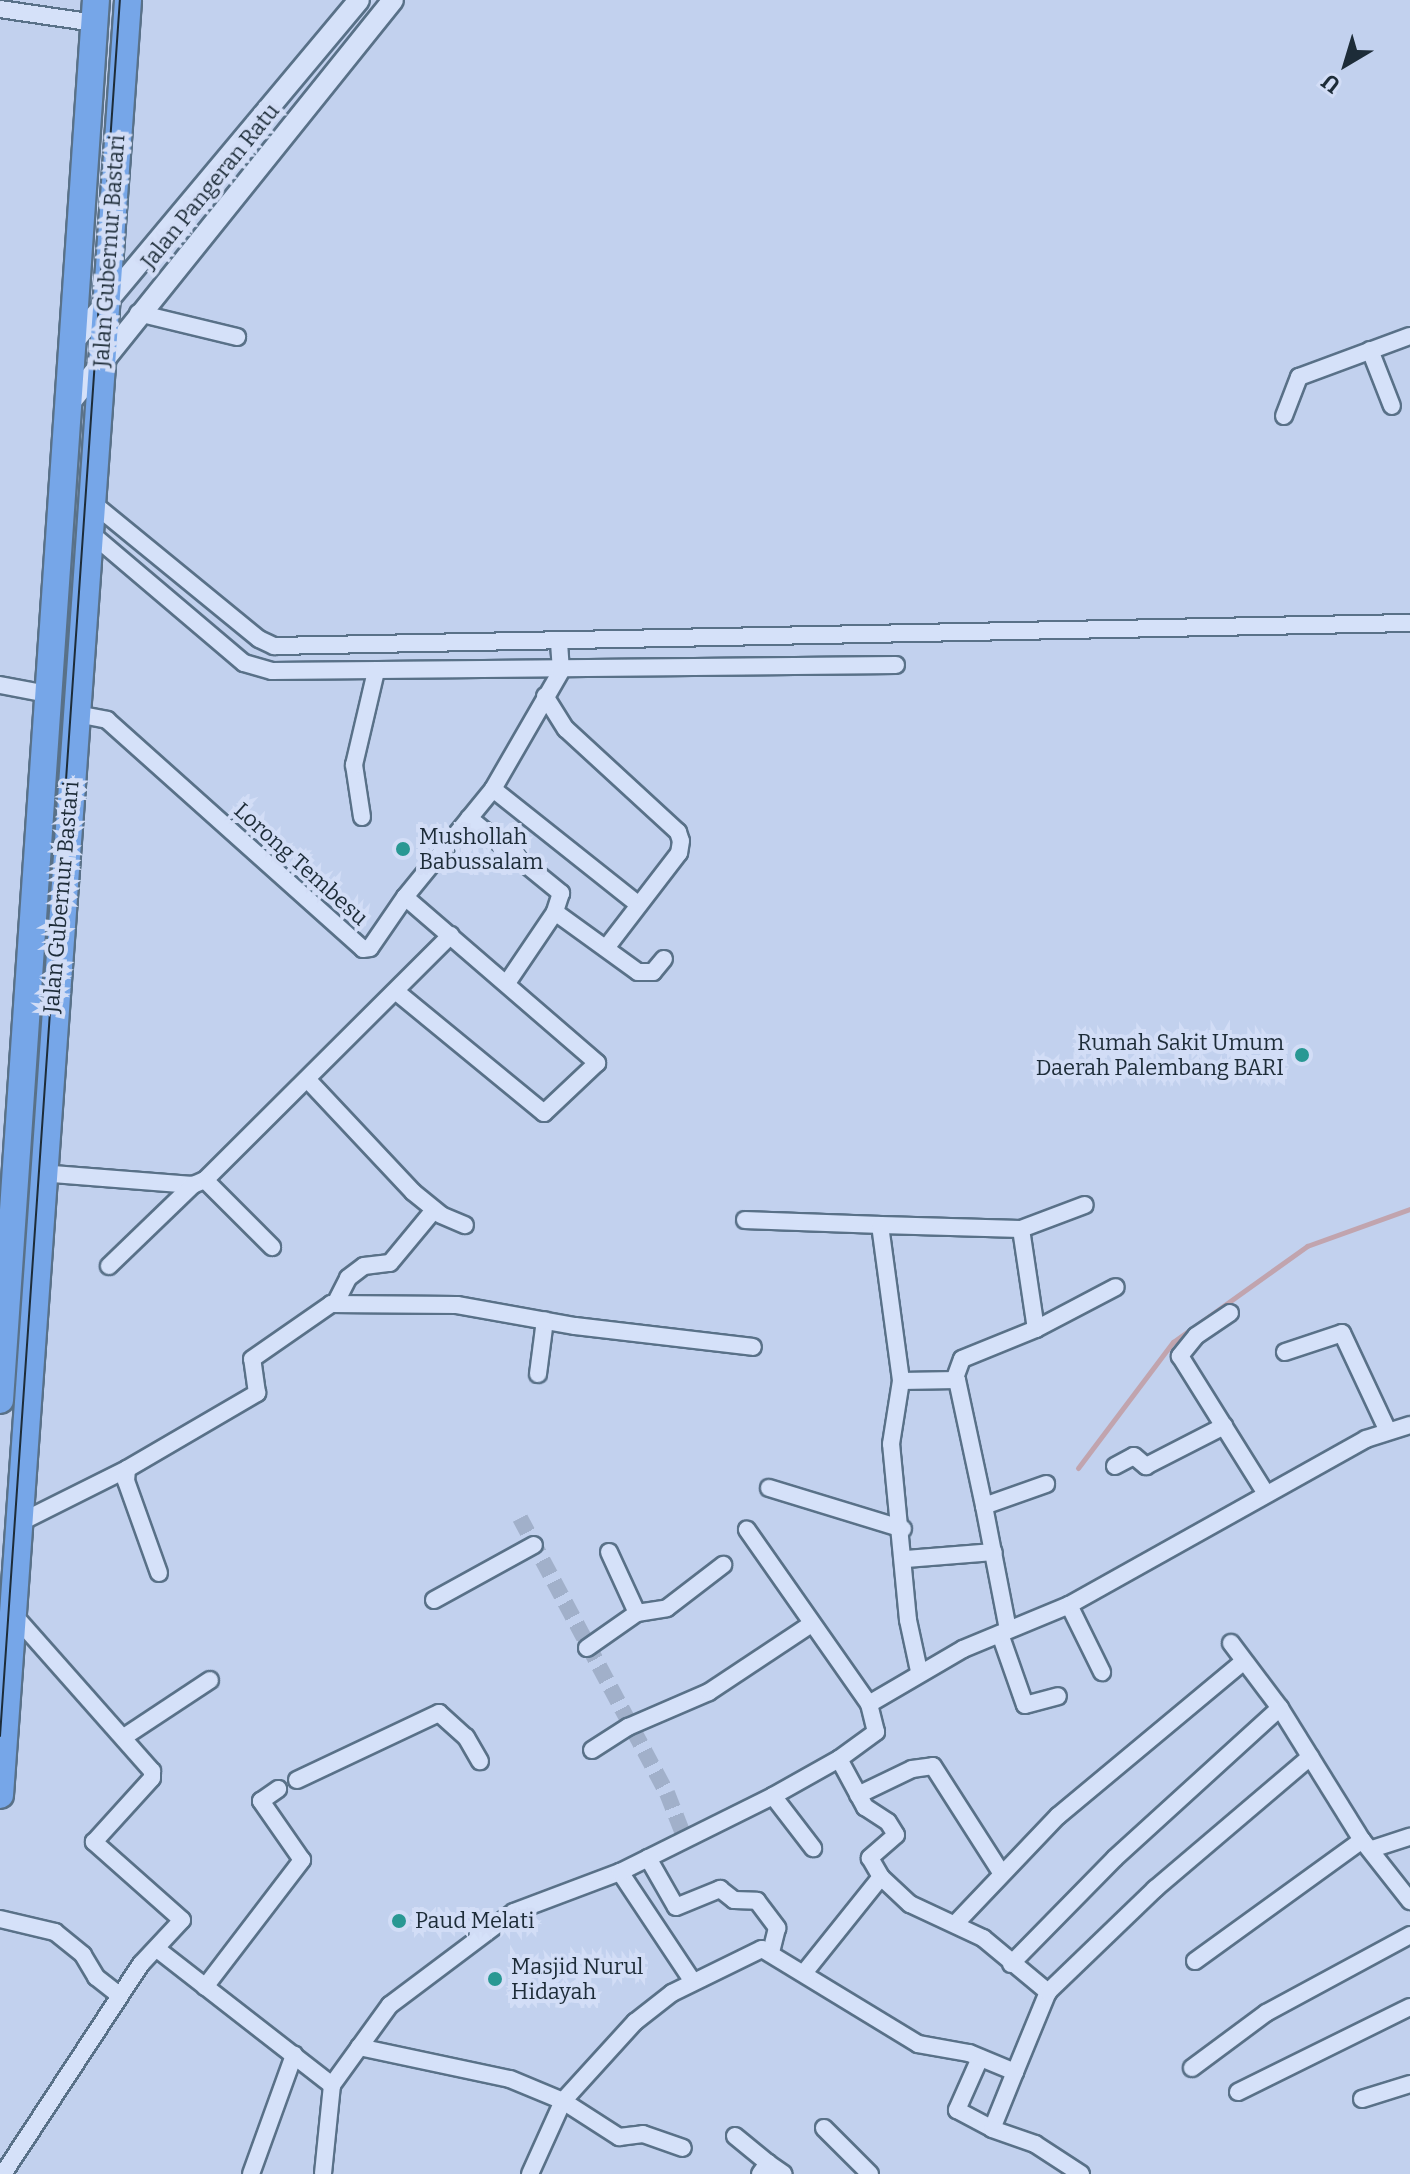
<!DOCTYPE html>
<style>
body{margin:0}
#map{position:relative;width:1410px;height:2174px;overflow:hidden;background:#c2d1ee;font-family:Bitter,serif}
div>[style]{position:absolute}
.stream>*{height:5px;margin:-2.5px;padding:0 2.5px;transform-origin:2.5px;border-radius:2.5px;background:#c1a4ae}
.minor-tunnel>*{height:16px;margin-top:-8px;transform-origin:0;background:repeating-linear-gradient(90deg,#a1b0ca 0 16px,transparent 0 24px)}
.roads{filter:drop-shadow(2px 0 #597188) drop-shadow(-2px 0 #597188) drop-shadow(0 2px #597188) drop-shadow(0 -2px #597188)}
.minor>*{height:16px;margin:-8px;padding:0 8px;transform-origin:8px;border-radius:8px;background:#d5e1f9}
.tertiary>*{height:20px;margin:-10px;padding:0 10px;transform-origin:10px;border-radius:10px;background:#d5e1f9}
.trunk>*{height:26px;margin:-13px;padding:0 13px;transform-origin:13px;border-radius:13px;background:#76a6e8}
.tram>*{height:2px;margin:-1px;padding:0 1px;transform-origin:1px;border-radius:1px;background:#1d2c38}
.dots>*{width:22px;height:22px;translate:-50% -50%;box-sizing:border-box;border:4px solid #d2ddf6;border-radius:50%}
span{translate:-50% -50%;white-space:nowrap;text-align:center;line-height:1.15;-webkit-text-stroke:8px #d2ddf6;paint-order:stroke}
.street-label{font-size:22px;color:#1d2c38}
.poi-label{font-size:22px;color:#1d2c38}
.left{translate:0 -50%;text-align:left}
.right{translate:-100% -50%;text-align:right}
.north{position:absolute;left:1306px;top:24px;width:80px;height:80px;-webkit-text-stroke:6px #d2ddf6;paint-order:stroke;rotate:218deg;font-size:22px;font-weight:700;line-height:32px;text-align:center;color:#1d2c38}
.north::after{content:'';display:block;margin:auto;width:28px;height:36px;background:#1d2c38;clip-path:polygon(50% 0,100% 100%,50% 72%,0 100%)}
</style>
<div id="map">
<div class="stream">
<i style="left:1078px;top:1468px;width:158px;rotate:-53deg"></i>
<i style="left:1173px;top:1342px;width:165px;rotate:-35.6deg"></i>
<i style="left:1307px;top:1246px;width:109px;rotate:-19.8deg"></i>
</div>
<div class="minor-tunnel">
<i style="left:520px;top:1518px;width:312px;rotate:61.9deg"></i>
<i style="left:667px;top:1793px;width:49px;rotate:68.6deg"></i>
</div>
<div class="roads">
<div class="minor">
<i style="left:0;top:9px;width:96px;rotate:8.4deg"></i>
<i style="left:138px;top:313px;width:102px;rotate:13.6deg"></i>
<i style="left:1370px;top:350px;width:60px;rotate:68.6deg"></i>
<i style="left:1284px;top:416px;width:42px;rotate:-69deg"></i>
<i style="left:1299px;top:377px;width:118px;rotate:-20.3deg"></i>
<i style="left:94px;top:504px;width:213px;rotate:39.3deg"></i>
<i style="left:259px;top:639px;width:17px;rotate:25deg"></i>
<i style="left:274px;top:646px;width:1136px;rotate:-1.16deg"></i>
<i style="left:93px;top:535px;width:198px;rotate:40.3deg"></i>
<i style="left:244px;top:663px;width:29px;rotate:16deg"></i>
<i style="left:272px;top:671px;width:624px;rotate:-0.55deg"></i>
<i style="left:0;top:685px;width:49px;rotate:10.6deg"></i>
<i style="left:545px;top:696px;width:39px;rotate:58deg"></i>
<i style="left:566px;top:729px;width:152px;rotate:42.6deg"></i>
<i style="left:678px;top:832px;width:9px;rotate:72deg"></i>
<i style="left:681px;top:841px;width:12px;rotate:99deg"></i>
<i style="left:679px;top:853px;width:120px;rotate:127.5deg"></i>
<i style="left:77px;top:714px;width:31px;rotate:11deg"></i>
<i style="left:107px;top:720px;width:343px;rotate:41.8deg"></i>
<i style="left:363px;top:949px;width:7px;rotate:-8deg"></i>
<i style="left:370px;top:948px;width:62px;rotate:-55.5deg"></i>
<i style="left:405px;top:897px;width:254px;rotate:40.8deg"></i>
<i style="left:597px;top:1063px;width:73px;rotate:136.7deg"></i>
<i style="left:544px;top:1113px;width:189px;rotate:-140.6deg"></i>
<i style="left:493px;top:789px;width:186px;rotate:38.5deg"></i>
<i style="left:362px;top:817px;width:53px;rotate:-98.7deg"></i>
<i style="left:354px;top:765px;width:97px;rotate:-76.8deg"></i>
<i style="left:469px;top:818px;width:119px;rotate:39.2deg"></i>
<i style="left:561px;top:893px;width:20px;rotate:108deg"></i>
<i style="left:555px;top:912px;width:102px;rotate:35.9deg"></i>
<i style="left:638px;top:972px;width:15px"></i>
<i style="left:653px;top:972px;width:17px;rotate:-50deg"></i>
<i style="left:405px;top:897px;width:139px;rotate:-50.8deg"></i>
<i style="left:493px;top:789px;width:136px;rotate:-60deg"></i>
<i style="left:561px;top:671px;width:31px;rotate:-94deg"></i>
<i style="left:507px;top:983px;width:86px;rotate:-55.9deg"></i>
<i style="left:307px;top:1079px;width:155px;rotate:46.8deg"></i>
<i style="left:413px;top:1192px;width:36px;rotate:39deg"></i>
<i style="left:441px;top:1215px;width:26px;rotate:23deg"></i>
<i style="left:40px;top:1173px;width:153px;rotate:4.5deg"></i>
<i style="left:193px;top:1185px;width:13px;rotate:-23deg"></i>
<i style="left:205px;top:1180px;width:347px;rotate:-44.9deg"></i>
<i style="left:205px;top:1180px;width:95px;rotate:45deg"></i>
<i style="left:745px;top:1220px;width:135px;rotate:2.1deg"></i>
<i style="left:880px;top:1225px;width:157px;rotate:82.3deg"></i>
<i style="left:880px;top:1225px;width:141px;rotate:1.6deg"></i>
<i style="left:1021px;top:1229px;width:101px;rotate:81.5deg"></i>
<i style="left:1036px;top:1329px;width:90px;rotate:-27.7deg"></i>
<i style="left:1021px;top:1229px;width:68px;rotate:-20.6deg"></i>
<i style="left:109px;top:1266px;width:117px;rotate:-44deg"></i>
<i style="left:335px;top:1304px;width:29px;rotate:-63deg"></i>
<i style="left:348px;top:1278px;width:20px;rotate:-37deg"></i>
<i style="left:364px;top:1266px;width:26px;rotate:-7deg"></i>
<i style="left:390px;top:1263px;width:69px;rotate:-50.3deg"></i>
<i style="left:1230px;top:1313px;width:41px;rotate:145.9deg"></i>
<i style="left:1196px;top:1336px;width:26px;rotate:129deg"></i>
<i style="left:1180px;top:1356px;width:160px;rotate:58deg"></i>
<i style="left:1285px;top:1352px;width:60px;rotate:-18.4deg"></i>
<i style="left:1342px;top:1333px;width:106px;rotate:64.9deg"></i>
<i style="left:538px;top:1374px;width:54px;rotate:-82.6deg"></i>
<i style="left:955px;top:1378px;width:20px;rotate:-70deg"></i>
<i style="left:962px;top:1359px;width:80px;rotate:-22.1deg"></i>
<i style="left:1115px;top:1466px;width:21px;rotate:-28deg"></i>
<i style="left:1134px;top:1456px;width:16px;rotate:40deg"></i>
<i style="left:1146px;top:1466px;width:88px;rotate:-27.1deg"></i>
<i style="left:769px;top:1488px;width:140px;rotate:17deg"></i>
<i style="left:984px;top:1506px;width:126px;rotate:79deg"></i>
<i style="left:19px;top:1523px;width:121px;rotate:-26.6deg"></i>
<i style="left:609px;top:1552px;width:67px;rotate:65.3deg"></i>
<i style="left:906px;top:1559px;width:88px;rotate:-4.5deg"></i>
<i style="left:159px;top:1573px;width:98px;rotate:-109.7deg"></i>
<i style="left:126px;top:1481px;width:12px;rotate:-85deg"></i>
<i style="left:127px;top:1469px;width:151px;rotate:-30.3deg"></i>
<i style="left:257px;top:1393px;width:34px;rotate:-98deg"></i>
<i style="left:252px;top:1359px;width:96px;rotate:-34.8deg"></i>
<i style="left:331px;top:1304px;width:126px;rotate:0.5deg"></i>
<i style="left:457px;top:1305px;width:120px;rotate:10.1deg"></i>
<i style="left:575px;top:1326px;width:179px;rotate:6.7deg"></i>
<i style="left:434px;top:1600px;width:114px;rotate:-28.8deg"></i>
<i style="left:1069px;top:1605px;width:75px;rotate:63.8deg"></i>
<i style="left:1000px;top:1634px;width:75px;rotate:70.6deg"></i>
<i style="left:1025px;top:1705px;width:34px;rotate:-15deg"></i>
<i style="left:1231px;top:1643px;width:81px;rotate:53deg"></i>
<i style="left:1280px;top:1708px;width:155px;rotate:58.2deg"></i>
<i style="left:1362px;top:1840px;width:78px;rotate:51.8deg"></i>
<i style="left:587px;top:1648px;width:61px;rotate:-35deg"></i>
<i style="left:637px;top:1613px;width:30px;rotate:-9deg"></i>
<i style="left:667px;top:1608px;width:71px;rotate:-37.5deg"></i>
<i style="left:919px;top:1671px;width:52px;rotate:-102.2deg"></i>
<i style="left:908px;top:1620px;width:177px;rotate:-95.5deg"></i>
<i style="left:891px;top:1444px;width:64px;rotate:-81deg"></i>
<i style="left:901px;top:1381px;width:56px;rotate:-1deg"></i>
<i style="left:957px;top:1380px;width:129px;rotate:77.9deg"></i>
<i style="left:984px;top:1506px;width:66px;rotate:-19.5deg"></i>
<i style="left:869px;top:1704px;width:109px;rotate:-30.3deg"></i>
<i style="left:963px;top:1649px;width:115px;rotate:-22.5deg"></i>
<i style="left:1069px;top:1605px;width:340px;rotate:-29.2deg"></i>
<i style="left:1366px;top:1439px;width:46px;rotate:-17.7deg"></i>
<i style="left:124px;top:1737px;width:103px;rotate:-33.5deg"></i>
<i style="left:592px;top:1750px;width:43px;rotate:-32.6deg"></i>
<i style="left:628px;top:1727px;width:88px;rotate:-23.4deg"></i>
<i style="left:709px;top:1692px;width:121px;rotate:-33.6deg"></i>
<i style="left:839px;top:1759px;width:55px;rotate:61.6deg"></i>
<i style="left:865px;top:1807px;width:27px;rotate:33deg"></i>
<i style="left:888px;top:1822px;width:15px;rotate:58deg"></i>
<i style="left:896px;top:1835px;width:35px;rotate:139deg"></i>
<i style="left:870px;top:1858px;width:22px;rotate:60deg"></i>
<i style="left:881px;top:1877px;width:40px;rotate:43deg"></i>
<i style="left:910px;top:1904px;width:81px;rotate:25deg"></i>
<i style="left:983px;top:1938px;width:85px;rotate:39.7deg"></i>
<i style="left:297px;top:1780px;width:157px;rotate:-25.3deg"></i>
<i style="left:439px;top:1713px;width:36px;rotate:42deg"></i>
<i style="left:466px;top:1737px;width:28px;rotate:60deg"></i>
<i style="left:858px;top:1795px;width:60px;rotate:-25.7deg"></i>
<i style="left:912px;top:1769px;width:21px;rotate:-8deg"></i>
<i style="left:933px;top:1766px;width:128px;rotate:57.4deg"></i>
<i style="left:773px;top:1796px;width:66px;rotate:52.4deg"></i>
<i style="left:1372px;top:1849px;width:40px;rotate:-18deg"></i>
<i style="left:648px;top:1858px;width:56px;rotate:60.3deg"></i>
<i style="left:676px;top:1907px;width:48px;rotate:-22.2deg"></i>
<i style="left:720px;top:1889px;width:18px;rotate:38deg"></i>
<i style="left:734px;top:1900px;width:23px;rotate:2deg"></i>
<i style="left:757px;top:1901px;width:34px;rotate:53deg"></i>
<i style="left:777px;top:1928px;width:25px;rotate:104deg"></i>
<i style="left:620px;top:1872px;width:132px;rotate:56.4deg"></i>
<i style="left:0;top:1919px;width:57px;rotate:13.3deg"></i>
<i style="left:55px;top:1932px;width:36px;rotate:39deg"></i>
<i style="left:83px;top:1955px;width:26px;rotate:59deg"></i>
<i style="left:96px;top:1977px;width:29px;rotate:38deg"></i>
<i style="left:956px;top:1923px;width:148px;rotate:-46.4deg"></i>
<i style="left:1058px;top:1816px;width:242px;rotate:-39.8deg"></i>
<i style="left:157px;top:1949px;width:222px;rotate:37.9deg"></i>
<i style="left:332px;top:2085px;width:89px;rotate:95.8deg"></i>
<i style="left:1195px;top:1961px;width:206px;rotate:-35.9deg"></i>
<i style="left:1011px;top:1964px;width:148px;rotate:-45.5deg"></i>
<i style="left:1115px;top:1858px;width:223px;rotate:-42.3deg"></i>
<i style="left:804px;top:1973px;width:123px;rotate:-51.3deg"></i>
<i style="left:205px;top:1987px;width:160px;rotate:-52.6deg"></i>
<i style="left:302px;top:1860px;width:72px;rotate:-124.8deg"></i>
<i style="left:261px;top:1801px;width:21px;rotate:-35deg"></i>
<i style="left:359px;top:2047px;width:154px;rotate:12deg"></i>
<i style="left:510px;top:2079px;width:57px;rotate:22.5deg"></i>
<i style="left:563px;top:2101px;width:67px;rotate:32.7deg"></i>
<i style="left:619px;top:2137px;width:24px;rotate:-7deg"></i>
<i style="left:643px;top:2134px;width:42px;rotate:19.3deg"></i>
<i style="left:980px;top:2058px;width:57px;rotate:113.9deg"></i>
<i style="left:957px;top:2110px;width:40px;rotate:28deg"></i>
<i style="left:1192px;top:2068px;width:92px;rotate:-36.6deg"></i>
<i style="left:1266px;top:2013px;width:164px;rotate:-28.4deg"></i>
<i style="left:1015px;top:2072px;width:87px;rotate:-67.6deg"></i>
<i style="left:1048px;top:1992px;width:149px;rotate:-43.9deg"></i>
<i style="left:1155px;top:1889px;width:204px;rotate:-40.4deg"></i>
<i style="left:332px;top:2085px;width:99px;rotate:-54.1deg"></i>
<i style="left:390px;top:2005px;width:155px;rotate:-36.9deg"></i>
<i style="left:514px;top:1912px;width:113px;rotate:-20.7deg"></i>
<i style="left:620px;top:1872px;width:171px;rotate:-26.4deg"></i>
<i style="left:773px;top:1796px;width:76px;rotate:-29.3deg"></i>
<i style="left:839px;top:1759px;width:46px;rotate:-36.1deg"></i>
<i style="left:876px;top:1732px;width:29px;rotate:-104deg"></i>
<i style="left:869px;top:1704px;width:213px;rotate:-125deg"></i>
<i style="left:1238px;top:2092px;width:192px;rotate:-26.3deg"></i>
<i style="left:1362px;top:2099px;width:50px;rotate:-17.4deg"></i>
<i style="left:824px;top:2128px;width:65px;rotate:45deg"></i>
<i style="left:735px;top:2136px;width:43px;rotate:39.3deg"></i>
<i style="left:3px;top:2174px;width:251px;rotate:-56.7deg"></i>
<i style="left:141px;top:1964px;width:60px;rotate:-47deg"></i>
<i style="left:182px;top:1920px;width:118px;rotate:-138.4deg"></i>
<i style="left:94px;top:1842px;width:86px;rotate:-47.8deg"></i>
<i style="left:152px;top:1778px;width:7px;rotate:-90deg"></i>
<i style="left:152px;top:1771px;width:208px;rotate:-131.5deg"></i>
<i style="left:251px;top:2174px;width:127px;rotate:-70.1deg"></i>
<i style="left:530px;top:2174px;width:80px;rotate:-65.7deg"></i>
<i style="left:563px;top:2101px;width:107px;rotate:-47.7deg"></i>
<i style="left:635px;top:2022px;width:47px;rotate:-38.1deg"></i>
<i style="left:672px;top:1993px;width:100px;rotate:-26.1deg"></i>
<i style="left:762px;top:1949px;width:183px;rotate:31.3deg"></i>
<i style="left:918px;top:2044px;width:52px;rotate:10deg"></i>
<i style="left:969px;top:2053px;width:50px;rotate:22.4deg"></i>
<i style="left:1015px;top:2072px;width:61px;rotate:112deg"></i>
<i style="left:992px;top:2129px;width:46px;rotate:19.2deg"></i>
<i style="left:1035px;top:2144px;width:55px;rotate:33.1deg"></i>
<i style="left:760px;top:2174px;width:14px;rotate:-54deg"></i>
<i style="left:768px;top:2163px;width:19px;rotate:35deg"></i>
</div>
<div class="tertiary">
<i style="left:74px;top:341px;width:444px;rotate:-50.1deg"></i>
<i style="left:68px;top:405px;width:519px;rotate:-51.25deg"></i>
</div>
<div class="trunk">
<i style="left:0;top:1400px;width:1403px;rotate:-86.08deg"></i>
<i style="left:0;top:1795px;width:1800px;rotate:-85.92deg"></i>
</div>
</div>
<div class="tram">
<i style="left:0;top:1736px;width:1740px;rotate:-86.05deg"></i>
</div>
<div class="dots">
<i style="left:403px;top:849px;background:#299893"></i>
<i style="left:1302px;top:1055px;background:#299893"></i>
<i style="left:399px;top:1921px;background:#299893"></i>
<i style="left:495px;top:1979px;background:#299893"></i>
</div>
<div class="street-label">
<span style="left:210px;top:186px;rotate:-51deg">Jalan Pangeran Ratu</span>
<span style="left:109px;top:251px;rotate:-86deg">Jalan Gubernur Bastari</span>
<span style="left:301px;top:864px;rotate:42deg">Lorong Tembesu</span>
<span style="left:61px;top:897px;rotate:-85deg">Jalan Gubernur Bastari</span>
</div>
<div class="poi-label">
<span class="left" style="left:419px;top:849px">Mushollah<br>Babussalam</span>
<span class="right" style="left:1284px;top:1055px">Rumah Sakit Umum<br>Daerah Palembang BARI</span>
<span class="left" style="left:415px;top:1921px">Paud Melati</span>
<span class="left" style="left:511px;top:1979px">Masjid Nurul<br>Hidayah</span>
</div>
<div class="north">U</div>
</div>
